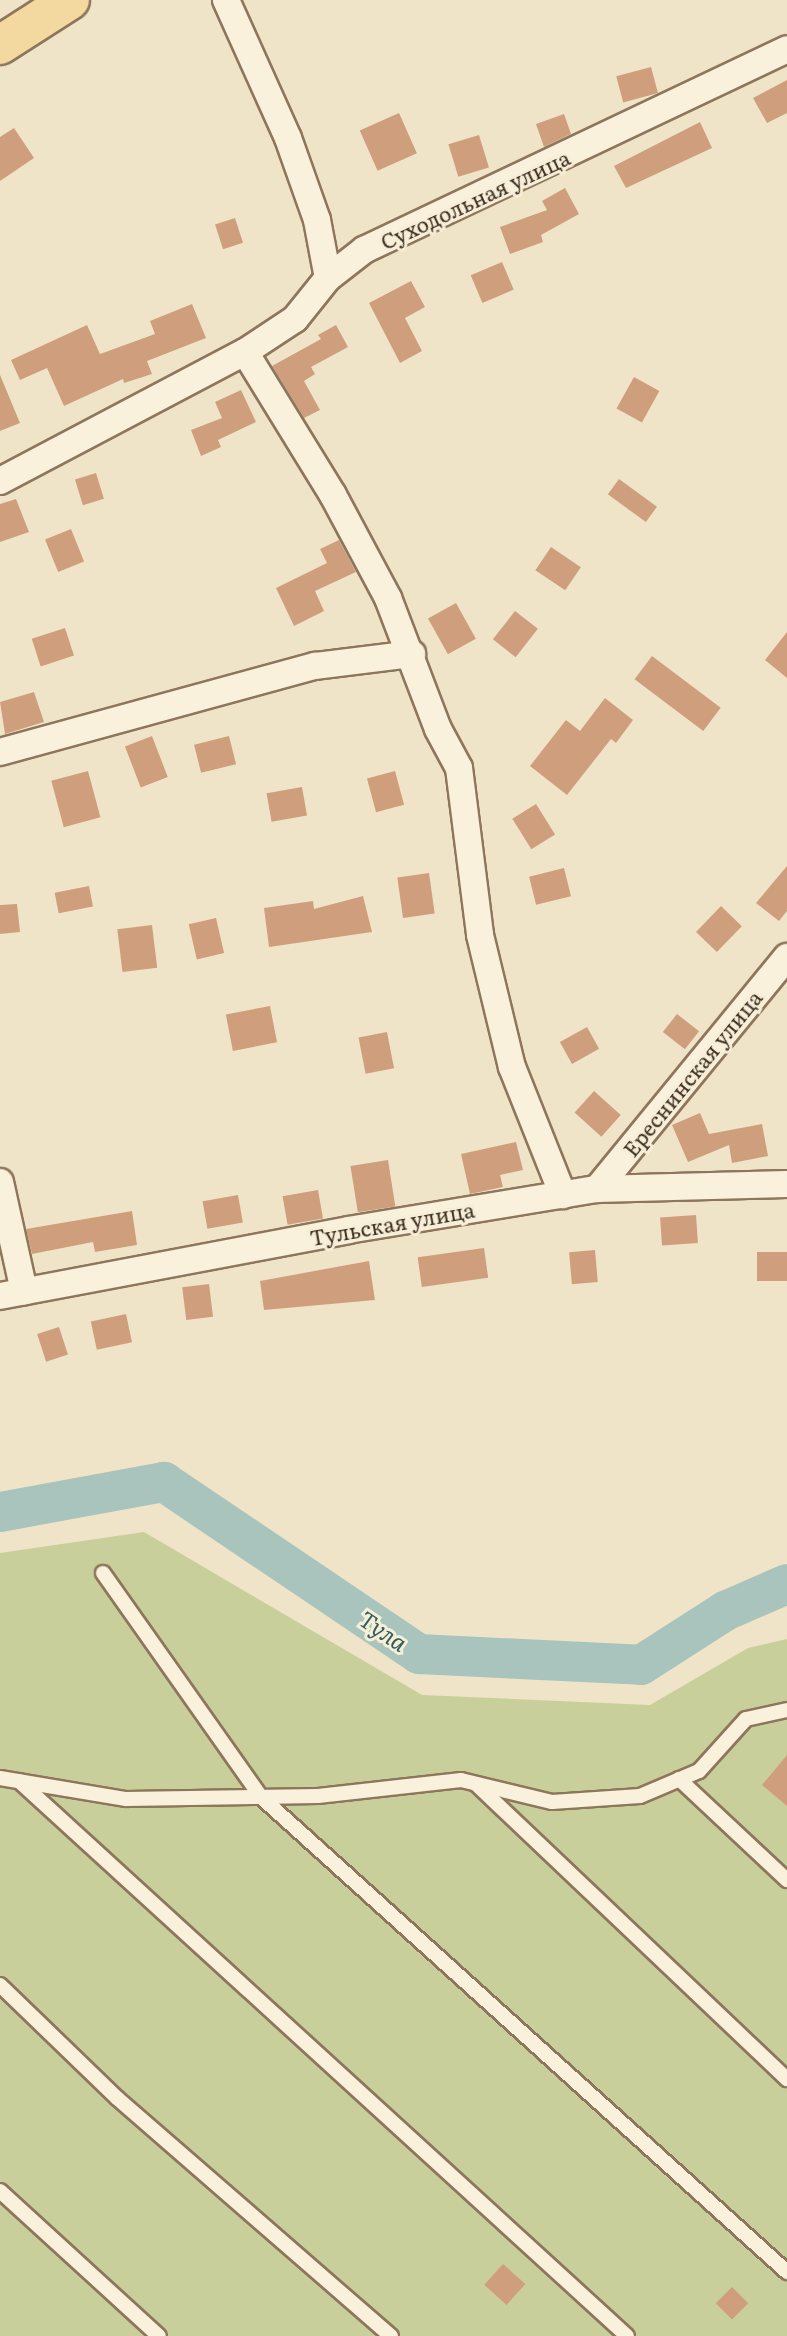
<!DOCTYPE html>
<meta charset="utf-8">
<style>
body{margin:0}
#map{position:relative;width:787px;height:2336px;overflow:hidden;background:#f0e4c8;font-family:Literata,serif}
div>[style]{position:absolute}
.green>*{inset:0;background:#c9cf9b}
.river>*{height:40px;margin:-20px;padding:0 20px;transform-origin:20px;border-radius:20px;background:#a9c4bc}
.building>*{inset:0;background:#cf9f7d;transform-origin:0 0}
.roads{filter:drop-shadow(2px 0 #8d765c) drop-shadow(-2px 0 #8d765c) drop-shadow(0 2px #8d765c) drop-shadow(0 -2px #8d765c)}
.lane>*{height:14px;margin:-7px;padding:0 7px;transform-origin:7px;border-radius:7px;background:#faf1dc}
.street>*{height:26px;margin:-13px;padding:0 13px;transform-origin:13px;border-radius:13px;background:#faf1dc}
.primary>*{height:38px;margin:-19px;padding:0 19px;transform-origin:19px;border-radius:19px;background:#f3d9a0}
span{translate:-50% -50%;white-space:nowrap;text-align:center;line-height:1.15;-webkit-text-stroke:6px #f7eed8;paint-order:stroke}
.street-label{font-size:21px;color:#3d2e20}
.water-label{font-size:23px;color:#2f5d5a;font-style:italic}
</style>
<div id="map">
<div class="green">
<i style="clip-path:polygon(144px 1532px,422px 1695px,650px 1705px,748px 1648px,787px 1639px,787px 2336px,0 2336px,0 1553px)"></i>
</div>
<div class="river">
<i style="left:0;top:1512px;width:167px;rotate:-10.4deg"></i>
<i style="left:164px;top:1482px;width:308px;rotate:34deg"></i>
<i style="left:419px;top:1654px;width:222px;rotate:2.8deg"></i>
<i style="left:641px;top:1665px;width:100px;rotate:-32.7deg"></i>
<i style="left:725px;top:1611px;width:68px;rotate:-23.5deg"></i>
</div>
<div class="building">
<i style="left:651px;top:67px;width:27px;height:36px;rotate:75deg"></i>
<i style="clip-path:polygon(787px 80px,787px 113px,767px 123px,753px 98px)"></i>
<i style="left:399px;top:113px;width:44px;height:43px;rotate:66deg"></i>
<i style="clip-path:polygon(564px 114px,571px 134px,544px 147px,536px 124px)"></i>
<i style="clip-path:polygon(700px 122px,712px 148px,626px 188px,614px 166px)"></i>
<i style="clip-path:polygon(14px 128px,34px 158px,0 181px,0 137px)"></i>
<i style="left:479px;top:135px;width:34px;height:32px;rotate:73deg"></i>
<i style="clip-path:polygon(565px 188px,579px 214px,541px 235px,543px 242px,510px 254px,500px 227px,547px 210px,542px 201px)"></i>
<i style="left:235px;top:218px;width:26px;height:21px;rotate:72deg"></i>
<i style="left:502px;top:262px;width:30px;height:34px;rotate:67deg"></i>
<i style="clip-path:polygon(411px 281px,425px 307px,405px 318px,422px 351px,400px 363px,369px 303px)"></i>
<i style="clip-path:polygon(192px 304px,206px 338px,147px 361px,152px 374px,124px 383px,123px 379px,64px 406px,47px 368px,20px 380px,11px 360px,87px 325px,100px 354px,155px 334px,150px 321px)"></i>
<i style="clip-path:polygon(336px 325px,348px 347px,311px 367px,315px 374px,304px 381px,320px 410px,304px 418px,272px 366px,321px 339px,318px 335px)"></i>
<i style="clip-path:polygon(0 375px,20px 423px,0 431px)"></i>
<i style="left:634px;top:377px;width:29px;height:36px;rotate:29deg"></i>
<i style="clip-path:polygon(241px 390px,256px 422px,218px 440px,221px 447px,201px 456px,191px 430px,222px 418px,215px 402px)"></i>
<i style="left:96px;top:473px;width:27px;height:22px;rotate:73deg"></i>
<i style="left:619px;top:479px;width:47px;height:19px;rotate:36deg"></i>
<i style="clip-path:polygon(16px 499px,29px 532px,0 542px,0 504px)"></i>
<i style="left:71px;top:529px;width:35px;height:28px;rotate:68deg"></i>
<i style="clip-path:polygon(339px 540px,356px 572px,315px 591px,324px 611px,294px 626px,276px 588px,327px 563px,320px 549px)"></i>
<i style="left:551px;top:547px;width:36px;height:28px;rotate:34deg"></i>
<i style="left:456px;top:603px;width:41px;height:32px;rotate:61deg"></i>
<i style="left:515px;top:611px;width:29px;height:36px;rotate:38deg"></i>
<i style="left:65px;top:628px;width:29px;height:35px;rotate:72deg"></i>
<i style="clip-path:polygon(787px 632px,787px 678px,765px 660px)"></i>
<i style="left:652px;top:656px;width:86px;height:29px;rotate:37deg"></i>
<i style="clip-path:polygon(34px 692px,44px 722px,5px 734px,0 702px)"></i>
<i style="clip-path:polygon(605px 698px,633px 720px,616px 743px,611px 739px,567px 795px,530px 766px,566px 720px,580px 731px)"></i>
<i style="left:152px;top:736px;width:44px;height:29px;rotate:69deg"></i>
<i style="left:229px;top:736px;width:29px;height:36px;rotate:76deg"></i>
<i style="left:88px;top:771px;width:48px;height:38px;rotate:75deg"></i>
<i style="left:395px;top:771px;width:35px;height:29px;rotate:75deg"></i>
<i style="left:302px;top:787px;width:29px;height:36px;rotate:80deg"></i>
<i style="left:536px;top:804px;width:36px;height:28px;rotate:58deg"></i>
<i style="clip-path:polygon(787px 866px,787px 911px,779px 921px,756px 903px)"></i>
<i style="left:564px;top:868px;width:29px;height:36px;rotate:76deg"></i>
<i style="left:429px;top:873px;width:41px;height:32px;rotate:82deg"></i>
<i style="left:89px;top:886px;width:21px;height:35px;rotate:79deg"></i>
<i style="clip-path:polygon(363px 896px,372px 932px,269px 947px,264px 908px,313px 901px,314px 909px)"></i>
<i style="clip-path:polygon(17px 904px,20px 932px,0 934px,0 905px)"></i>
<i style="left:721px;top:906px;width:29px;height:36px;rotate:44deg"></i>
<i style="left:216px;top:918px;width:36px;height:28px;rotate:77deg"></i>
<i style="left:152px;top:925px;width:43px;height:35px;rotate:83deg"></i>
<i style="left:270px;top:1006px;width:37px;height:45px;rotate:79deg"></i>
<i style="left:677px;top:1014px;width:28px;height:23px;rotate:38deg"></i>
<i style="left:587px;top:1027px;width:25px;height:31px;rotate:61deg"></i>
<i style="left:387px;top:1032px;width:37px;height:29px;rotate:79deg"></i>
<i style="left:594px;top:1091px;width:36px;height:29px;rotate:42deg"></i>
<i style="clip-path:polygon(700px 1113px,709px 1134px,762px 1124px,768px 1156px,732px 1163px,729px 1145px,688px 1162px,672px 1125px)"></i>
<i style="clip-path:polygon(516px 1142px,523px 1170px,500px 1175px,503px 1187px,470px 1194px,461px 1154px)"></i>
<i style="left:388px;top:1160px;width:47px;height:38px;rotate:81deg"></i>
<i style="left:318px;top:1190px;width:29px;height:36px;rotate:80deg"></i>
<i style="left:238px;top:1195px;width:28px;height:36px;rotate:80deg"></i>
<i style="clip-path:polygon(132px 1211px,137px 1245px,95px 1252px,93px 1242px,32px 1254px,26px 1229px)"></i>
<i style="left:696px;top:1215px;width:28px;height:36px;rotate:86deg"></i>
<i style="left:484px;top:1248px;width:30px;height:67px;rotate:82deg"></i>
<i style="left:595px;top:1250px;width:32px;height:26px;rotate:85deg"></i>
<i style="left:757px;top:1252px;width:30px;height:29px"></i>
<i style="clip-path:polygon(369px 1261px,375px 1300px,264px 1310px,260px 1281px)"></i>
<i style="left:209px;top:1284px;width:33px;height:27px;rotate:83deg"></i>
<i style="left:126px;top:1314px;width:29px;height:36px;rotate:78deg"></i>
<i style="left:59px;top:1327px;width:29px;height:23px;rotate:72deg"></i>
<i style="clip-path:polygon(787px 1755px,787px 1806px,762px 1785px)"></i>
<i style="left:503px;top:2264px;width:30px;height:28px;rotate:42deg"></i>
<i style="left:732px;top:2287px;width:23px;height:23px;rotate:45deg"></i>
</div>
<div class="roads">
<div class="lane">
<i style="left:103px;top:1573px;width:274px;rotate:54.8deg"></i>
<i style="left:261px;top:1797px;width:709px;rotate:42.08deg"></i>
<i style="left:0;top:1778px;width:128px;rotate:9.5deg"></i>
<i style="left:126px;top:1799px;width:192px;rotate:-0.9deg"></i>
<i style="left:318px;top:1796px;width:144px;rotate:-6.4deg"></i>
<i style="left:461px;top:1780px;width:94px;rotate:13.6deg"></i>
<i style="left:552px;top:1802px;width:88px;rotate:-3.9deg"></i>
<i style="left:640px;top:1796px;width:64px;rotate:-23deg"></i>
<i style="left:699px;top:1771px;width:70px;rotate:-47.9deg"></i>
<i style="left:746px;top:1719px;width:42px;rotate:-12.4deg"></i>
<i style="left:679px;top:1779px;width:148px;rotate:43.1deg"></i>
<i style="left:19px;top:1781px;width:823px;rotate:42.39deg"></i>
<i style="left:476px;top:1784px;width:429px;rotate:43.5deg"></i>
<i style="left:0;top:1985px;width:163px;rotate:44deg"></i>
<i style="left:117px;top:2098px;width:363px;rotate:41deg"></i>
<i style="left:0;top:2191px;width:215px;rotate:42.4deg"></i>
</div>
<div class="street">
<i style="left:226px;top:0;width:151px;rotate:65.8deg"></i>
<i style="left:288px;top:138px;width:87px;rotate:70.5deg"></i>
<i style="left:317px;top:220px;width:59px;rotate:79.3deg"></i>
<i style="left:245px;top:352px;width:168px;rotate:58.4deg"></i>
<i style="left:333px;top:495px;width:117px;rotate:61.9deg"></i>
<i style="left:388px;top:598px;width:140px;rotate:69.1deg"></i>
<i style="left:438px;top:729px;width:44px;rotate:61.7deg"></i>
<i style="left:459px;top:768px;width:168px;rotate:82.8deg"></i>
<i style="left:480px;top:935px;width:136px;rotate:76.4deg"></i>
<i style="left:512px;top:1067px;width:138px;rotate:68.3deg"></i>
<i style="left:0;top:481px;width:277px;rotate:-27.8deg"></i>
<i style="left:245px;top:352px;width:60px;rotate:-33.4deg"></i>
<i style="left:295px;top:319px;width:53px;rotate:-51.2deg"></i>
<i style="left:328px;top:278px;width:46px;rotate:-37.9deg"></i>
<i style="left:364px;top:250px;width:468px;rotate:-25.4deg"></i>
<i style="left:0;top:752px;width:327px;rotate:-15.3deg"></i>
<i style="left:315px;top:666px;width:98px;rotate:-7.1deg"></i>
<i style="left:0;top:1182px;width:112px;rotate:77.6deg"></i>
<i style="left:597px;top:1189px;width:300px;rotate:-50.7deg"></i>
<i style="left:0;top:1296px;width:354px;rotate:-10.7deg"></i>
<i style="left:348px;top:1230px;width:252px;rotate:-9.4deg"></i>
<i style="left:597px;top:1189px;width:190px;rotate:-1.5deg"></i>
</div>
<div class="primary">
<i style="left:0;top:45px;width:83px;rotate:-32.7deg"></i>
</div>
</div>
<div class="street-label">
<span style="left:475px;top:199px;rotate:-25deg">Суходольная улица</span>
<span style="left:692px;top:1073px;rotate:-51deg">Ереснинская улица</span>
<span style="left:392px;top:1223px;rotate:-10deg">Тульская улица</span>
</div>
<div class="water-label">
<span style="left:384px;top:1630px;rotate:34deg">Тула</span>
</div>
</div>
